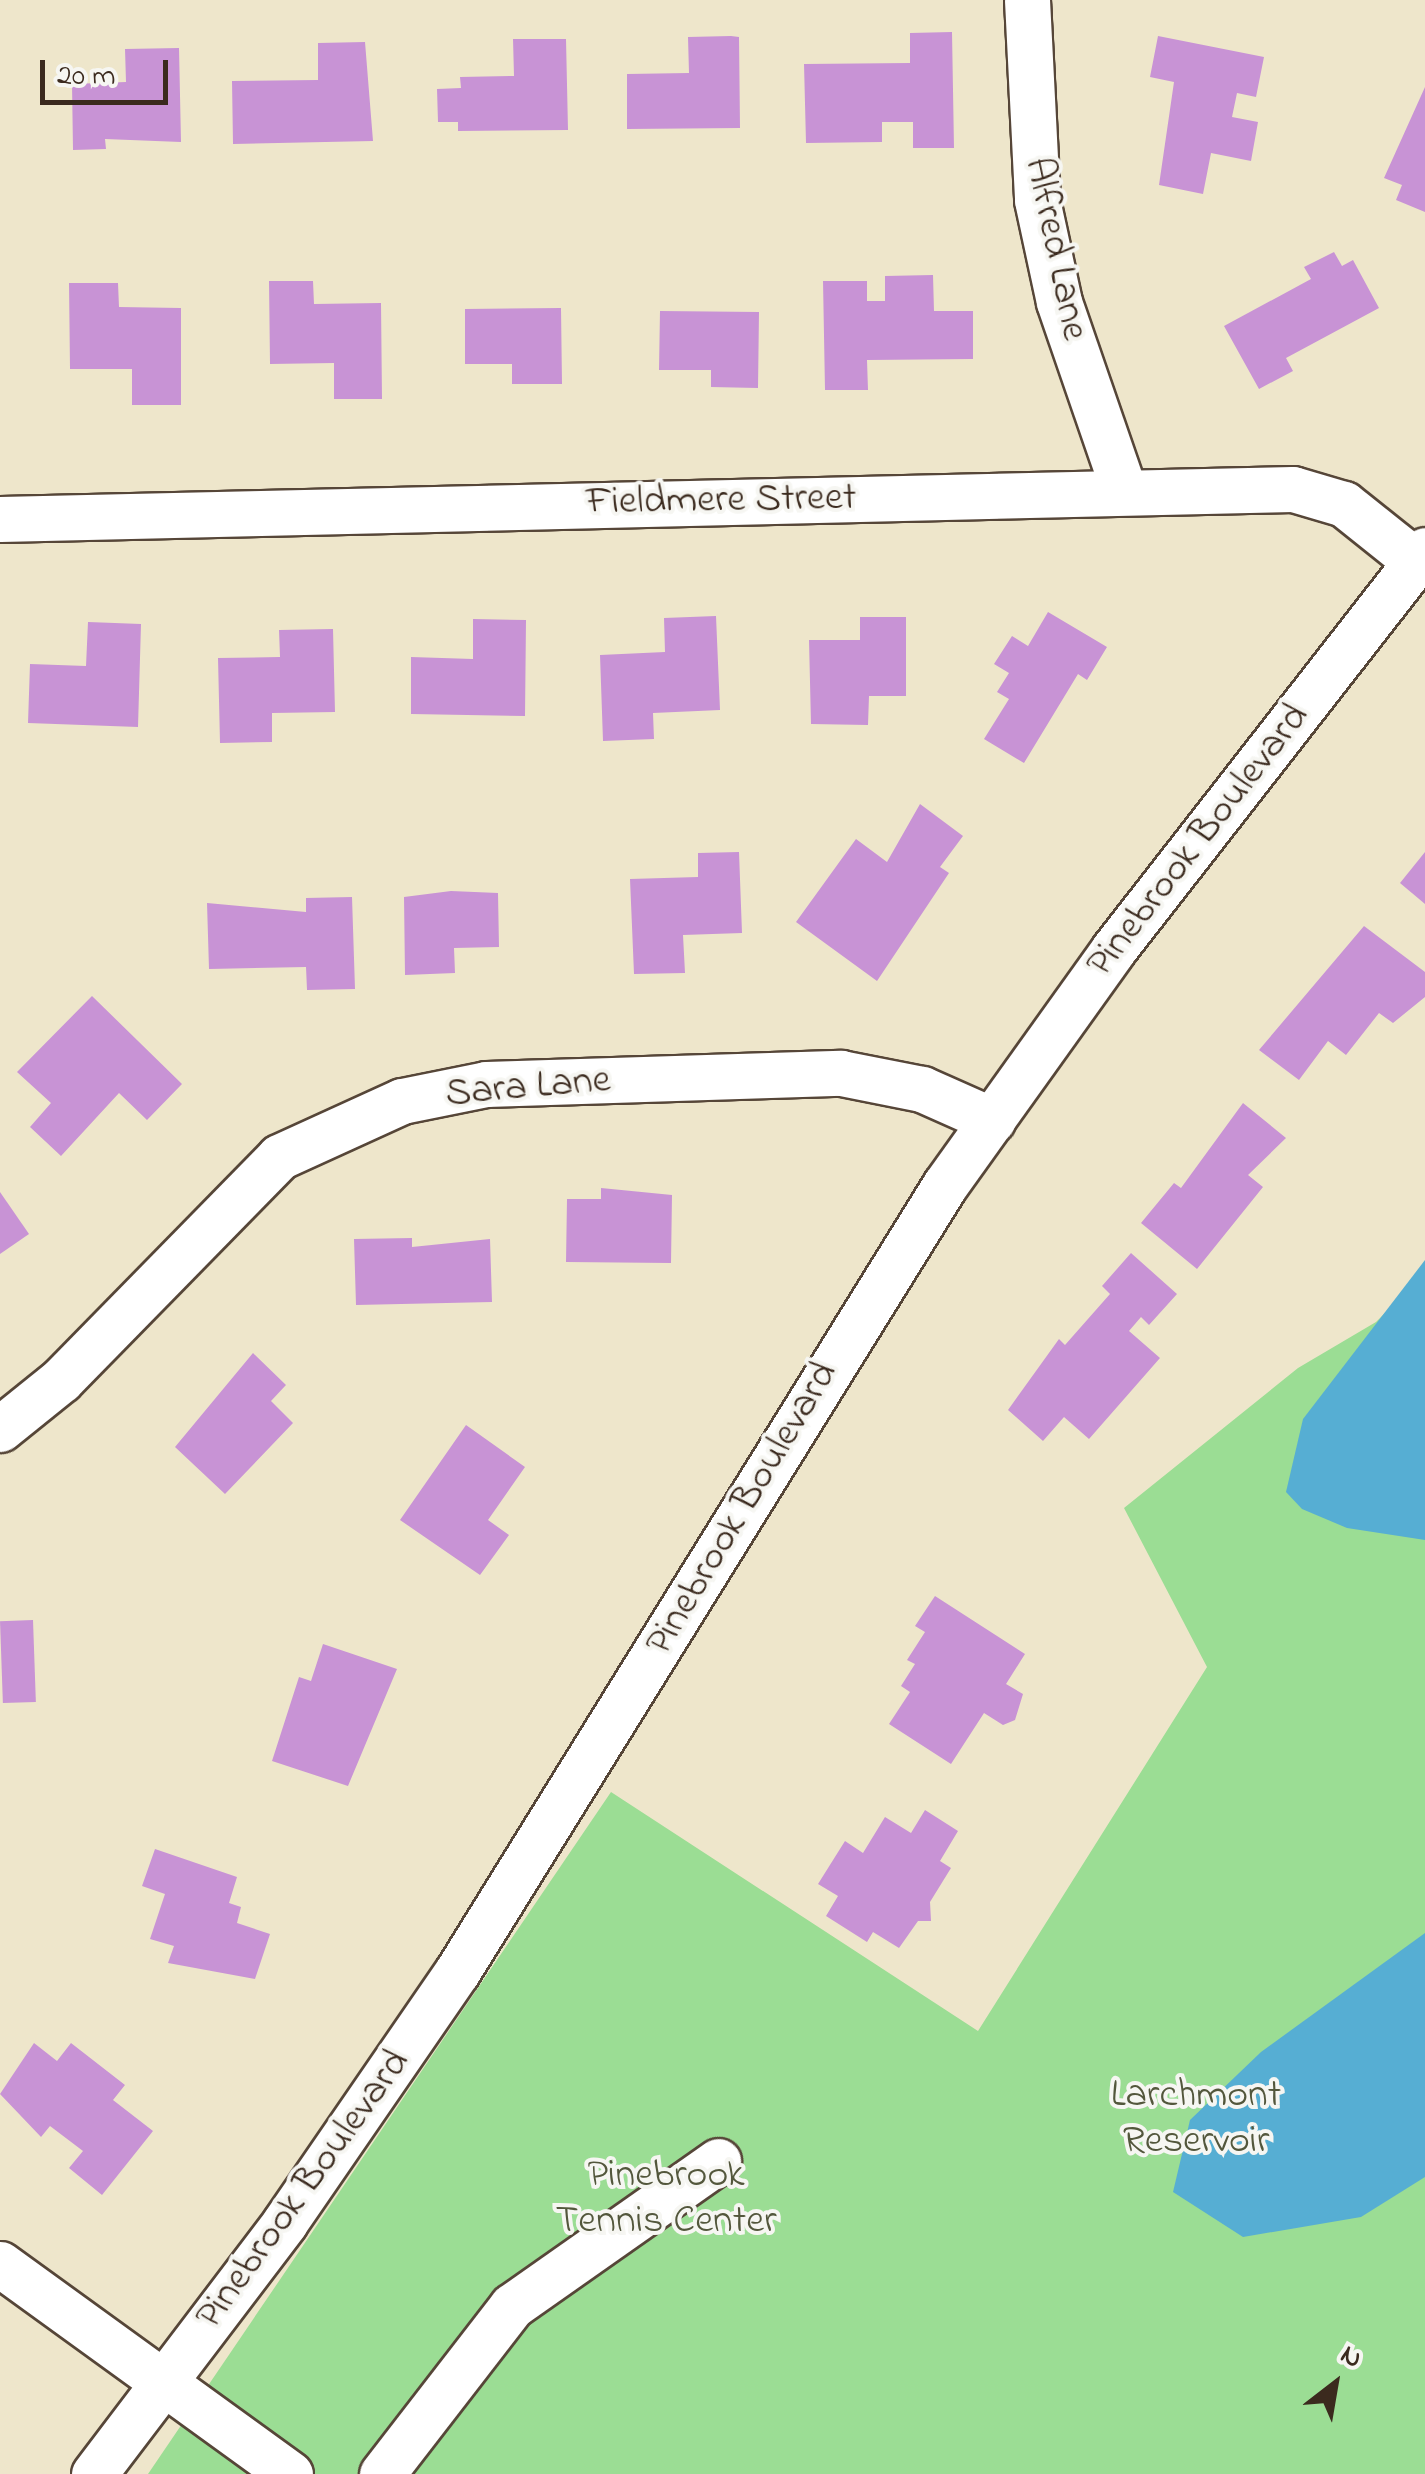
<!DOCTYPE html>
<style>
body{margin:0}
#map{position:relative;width:1425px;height:2474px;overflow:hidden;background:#eee6cb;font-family:"Indie Flower",sans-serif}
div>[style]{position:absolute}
.green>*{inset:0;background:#9bdd94}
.water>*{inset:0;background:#56aed3}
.building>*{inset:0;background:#c893d5;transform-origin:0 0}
.roads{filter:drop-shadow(2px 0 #564638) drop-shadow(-2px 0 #564638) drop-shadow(0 2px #564638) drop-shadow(0 -2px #564638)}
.minor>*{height:45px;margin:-22.5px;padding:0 22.5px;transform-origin:22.5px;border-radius:22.5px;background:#fff}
span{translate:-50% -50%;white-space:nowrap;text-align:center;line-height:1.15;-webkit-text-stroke:8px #f6f6f2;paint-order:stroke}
.street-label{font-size:40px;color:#3b2a1e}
.park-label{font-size:40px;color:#53573c}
.north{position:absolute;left:1285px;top:2334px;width:100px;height:100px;-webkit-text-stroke:8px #f6f6f2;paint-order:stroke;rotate:31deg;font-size:28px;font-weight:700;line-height:40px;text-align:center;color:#3b2a1e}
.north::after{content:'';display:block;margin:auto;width:35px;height:45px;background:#3b2a1e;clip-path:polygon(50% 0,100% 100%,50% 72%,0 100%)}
.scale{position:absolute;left:40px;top:60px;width:128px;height:45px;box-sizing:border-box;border:5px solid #3b2a1e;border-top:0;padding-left:12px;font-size:30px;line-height:35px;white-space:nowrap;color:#3b2a1e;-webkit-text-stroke:8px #f6f6f2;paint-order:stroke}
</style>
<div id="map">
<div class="green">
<i style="clip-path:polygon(1425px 1273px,1425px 2474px,148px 2474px,611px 1792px,978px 2031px,1207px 1667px,1124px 1508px,1298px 1368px,1376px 1322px)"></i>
</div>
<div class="water">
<i style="clip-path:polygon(1425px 1260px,1425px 1540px,1347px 1528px,1302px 1509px,1286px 1492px,1303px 1419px)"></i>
<i style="clip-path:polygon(1425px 1933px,1425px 2177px,1361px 2217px,1243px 2237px,1173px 2192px,1190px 2120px,1261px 2052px)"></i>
</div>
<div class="building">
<i style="clip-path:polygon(952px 32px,954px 148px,913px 148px,913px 122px,882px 122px,882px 142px,806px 143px,804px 64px,910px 63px,910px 33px)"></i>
<i style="clip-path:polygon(731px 36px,739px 37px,740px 128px,627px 129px,627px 74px,689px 73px,688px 37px)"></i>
<i style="clip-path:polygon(1158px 36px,1264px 57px,1256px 97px,1237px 93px,1232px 117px,1258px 122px,1251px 161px,1211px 153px,1203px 194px,1159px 185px,1174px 82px,1150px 77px)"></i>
<i style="clip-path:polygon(513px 39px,566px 39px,568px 130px,458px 131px,458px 122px,438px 122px,437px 89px,461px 88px,460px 77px,514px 76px)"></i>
<i style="clip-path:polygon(365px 42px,373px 141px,233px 144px,232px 81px,318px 80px,318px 43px)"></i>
<i style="clip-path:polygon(179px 48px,181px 142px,105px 139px,106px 149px,73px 150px,72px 84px,126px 82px,125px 49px)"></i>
<i style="clip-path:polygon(1425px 87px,1425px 212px,1396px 200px,1402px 185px,1384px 178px)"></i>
<i style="clip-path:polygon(1334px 252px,1342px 266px,1353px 260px,1379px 308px,1286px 358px,1293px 371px,1259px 389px,1224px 326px,1311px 279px,1304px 267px)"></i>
<i style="clip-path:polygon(933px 275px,934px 311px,973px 311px,973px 359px,867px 360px,868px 390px,825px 390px,823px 281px,867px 281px,867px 301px,885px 301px,885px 276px)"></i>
<i style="clip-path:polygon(269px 281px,313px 281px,314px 304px,381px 303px,382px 399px,334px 399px,334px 363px,270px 364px)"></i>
<i style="clip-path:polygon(69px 283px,118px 283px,119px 307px,181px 308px,181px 405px,132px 405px,132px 369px,70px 369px)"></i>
<i style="clip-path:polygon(561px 308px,562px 384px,512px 384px,512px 364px,465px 364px,465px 309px)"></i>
<i style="clip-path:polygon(660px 311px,759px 312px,758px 388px,711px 387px,711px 370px,659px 370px)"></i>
<i style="clip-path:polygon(1048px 612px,1107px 647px,1087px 680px,1078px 674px,1024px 763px,984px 739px,1009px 699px,997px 692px,1009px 673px,994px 664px,1012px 636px,1028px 646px)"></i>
<i style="clip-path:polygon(716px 616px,720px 710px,653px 713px,654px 739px,603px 741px,600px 655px,665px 652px,664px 618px)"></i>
<i style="clip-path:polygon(860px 617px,906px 617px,906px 696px,869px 696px,868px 725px,811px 724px,809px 640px,860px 640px)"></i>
<i style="clip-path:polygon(473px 619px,526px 620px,525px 716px,411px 714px,411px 657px,473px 659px)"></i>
<i style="clip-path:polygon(88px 622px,141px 624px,138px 727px,28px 723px,30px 664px,86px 666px)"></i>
<i style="clip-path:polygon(333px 629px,335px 712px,272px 713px,272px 742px,220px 743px,218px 658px,280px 657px,279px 630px)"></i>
<i style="clip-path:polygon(920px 804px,963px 836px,940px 867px,949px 873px,877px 981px,796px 922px,856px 839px,887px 862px)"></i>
<i style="clip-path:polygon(739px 852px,742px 933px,683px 935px,685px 973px,634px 974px,630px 879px,698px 877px,698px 853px)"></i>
<i style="clip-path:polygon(1425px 852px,1425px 904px,1400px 883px)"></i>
<i style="clip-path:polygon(451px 891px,498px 893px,499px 947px,454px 948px,455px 973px,405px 975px,404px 897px)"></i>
<i style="clip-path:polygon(352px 897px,355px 989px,307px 990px,306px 967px,209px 969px,207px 903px,306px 912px,306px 898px)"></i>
<i style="clip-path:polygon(1364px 926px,1425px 972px,1425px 997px,1393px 1023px,1379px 1013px,1346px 1055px,1328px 1041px,1299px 1080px,1259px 1050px)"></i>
<i style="clip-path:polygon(92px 996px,182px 1084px,147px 1120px,119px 1093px,61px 1156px,30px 1127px,51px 1103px,17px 1072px)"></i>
<i style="clip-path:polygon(1243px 1103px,1286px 1138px,1248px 1175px,1263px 1187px,1197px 1269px,1141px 1223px,1174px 1183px,1181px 1188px)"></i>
<i style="clip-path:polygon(601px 1188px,672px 1195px,671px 1263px,566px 1262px,567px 1199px,601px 1199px)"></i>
<i style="clip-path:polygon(0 1192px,29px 1234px,0 1254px)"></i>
<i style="clip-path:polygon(412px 1238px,412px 1247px,490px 1239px,492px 1302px,356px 1305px,354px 1239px)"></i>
<i style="clip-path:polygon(1131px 1253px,1177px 1294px,1149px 1325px,1141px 1317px,1129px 1331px,1160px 1358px,1089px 1439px,1064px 1417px,1043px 1441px,1008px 1410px,1059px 1339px,1065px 1345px,1110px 1294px,1102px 1286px)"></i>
<i style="clip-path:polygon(253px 1353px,286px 1385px,271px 1401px,293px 1423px,225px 1494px,175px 1447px)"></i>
<i style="clip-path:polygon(466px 1425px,525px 1467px,488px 1520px,509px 1535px,480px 1575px,400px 1520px)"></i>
<i style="clip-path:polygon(935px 1596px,1025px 1654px,1006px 1684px,1023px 1694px,1015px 1720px,1003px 1725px,984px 1713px,951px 1764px,889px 1724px,910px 1692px,901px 1686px,915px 1664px,907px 1660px,925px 1632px,915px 1626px)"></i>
<i style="left:33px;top:1620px;width:82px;height:33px;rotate:88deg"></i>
<i style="clip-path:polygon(323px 1644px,397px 1669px,348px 1786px,272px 1761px,299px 1677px,311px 1681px)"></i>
<i style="clip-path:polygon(925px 1810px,958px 1831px,940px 1861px,951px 1868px,930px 1902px,931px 1921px,918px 1921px,899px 1948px,873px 1932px,867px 1942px,826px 1916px,838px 1896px,818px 1884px,845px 1841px,863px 1853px,885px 1817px,911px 1833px)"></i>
<i style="clip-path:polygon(155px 1849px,237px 1877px,229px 1903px,241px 1907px,237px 1923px,270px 1934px,255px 1979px,168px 1963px,174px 1946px,150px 1939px,165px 1894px,142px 1886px)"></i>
<i style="clip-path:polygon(34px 2043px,57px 2061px,71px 2043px,125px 2085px,113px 2100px,153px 2131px,102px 2195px,69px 2168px,83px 2151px,50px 2126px,41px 2137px,0 2094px)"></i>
</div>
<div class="roads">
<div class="minor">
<i style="left:1027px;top:0;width:200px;rotate:87.1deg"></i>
<i style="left:1037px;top:200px;width:104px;rotate:77.8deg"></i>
<i style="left:1059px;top:302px;width:200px;rotate:71deg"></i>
<i style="left:0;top:519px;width:1293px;rotate:-1.33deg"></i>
<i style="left:1293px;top:489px;width:53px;rotate:16.4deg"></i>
<i style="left:1344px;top:504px;width:95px;rotate:38.6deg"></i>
<i style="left:0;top:1429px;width:78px;rotate:-38.8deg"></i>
<i style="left:61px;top:1380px;width:312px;rotate:-45.6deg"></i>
<i style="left:279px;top:1157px;width:135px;rotate:-24.5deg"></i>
<i style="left:402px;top:1101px;width:86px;rotate:-11.4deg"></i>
<i style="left:486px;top:1084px;width:355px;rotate:-1.8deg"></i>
<i style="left:841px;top:1073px;width:83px;rotate:11.2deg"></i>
<i style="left:922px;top:1089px;width:77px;rotate:23.9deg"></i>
<i style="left:0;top:2264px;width:358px;rotate:35.9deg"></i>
<i style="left:94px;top:2474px;width:316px;rotate:-52.8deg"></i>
<i style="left:285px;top:2222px;width:303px;rotate:-55.5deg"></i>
<i style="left:457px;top:1972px;width:926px;rotate:-58.2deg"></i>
<i style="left:945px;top:1185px;width:289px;rotate:-54.4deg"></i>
<i style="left:1113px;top:950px;width:507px;rotate:-52.05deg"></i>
<i style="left:382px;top:2474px;width:212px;rotate:-52.3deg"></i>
<i style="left:512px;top:2306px;width:252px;rotate:-35.1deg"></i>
</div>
</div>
<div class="street-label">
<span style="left:1055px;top:249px;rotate:78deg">Alfred Lane</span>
<span style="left:721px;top:501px;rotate:-1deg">Fieldmere Street</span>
<span style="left:1199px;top:841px;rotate:-52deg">Pinebrook Boulevard</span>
<span style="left:528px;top:1088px;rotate:-5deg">Sara Lane</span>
<span style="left:743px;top:1509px;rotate:-59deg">Pinebrook Boulevard</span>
<span style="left:304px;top:2190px;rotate:-54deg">Pinebrook Boulevard</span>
</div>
<div class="park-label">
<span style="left:1196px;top:2119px">Larchmont<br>Reservoir</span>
<span style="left:666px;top:2199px">Pinebrook<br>Tennis Center</span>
</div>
<div class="north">N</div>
<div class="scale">20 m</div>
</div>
